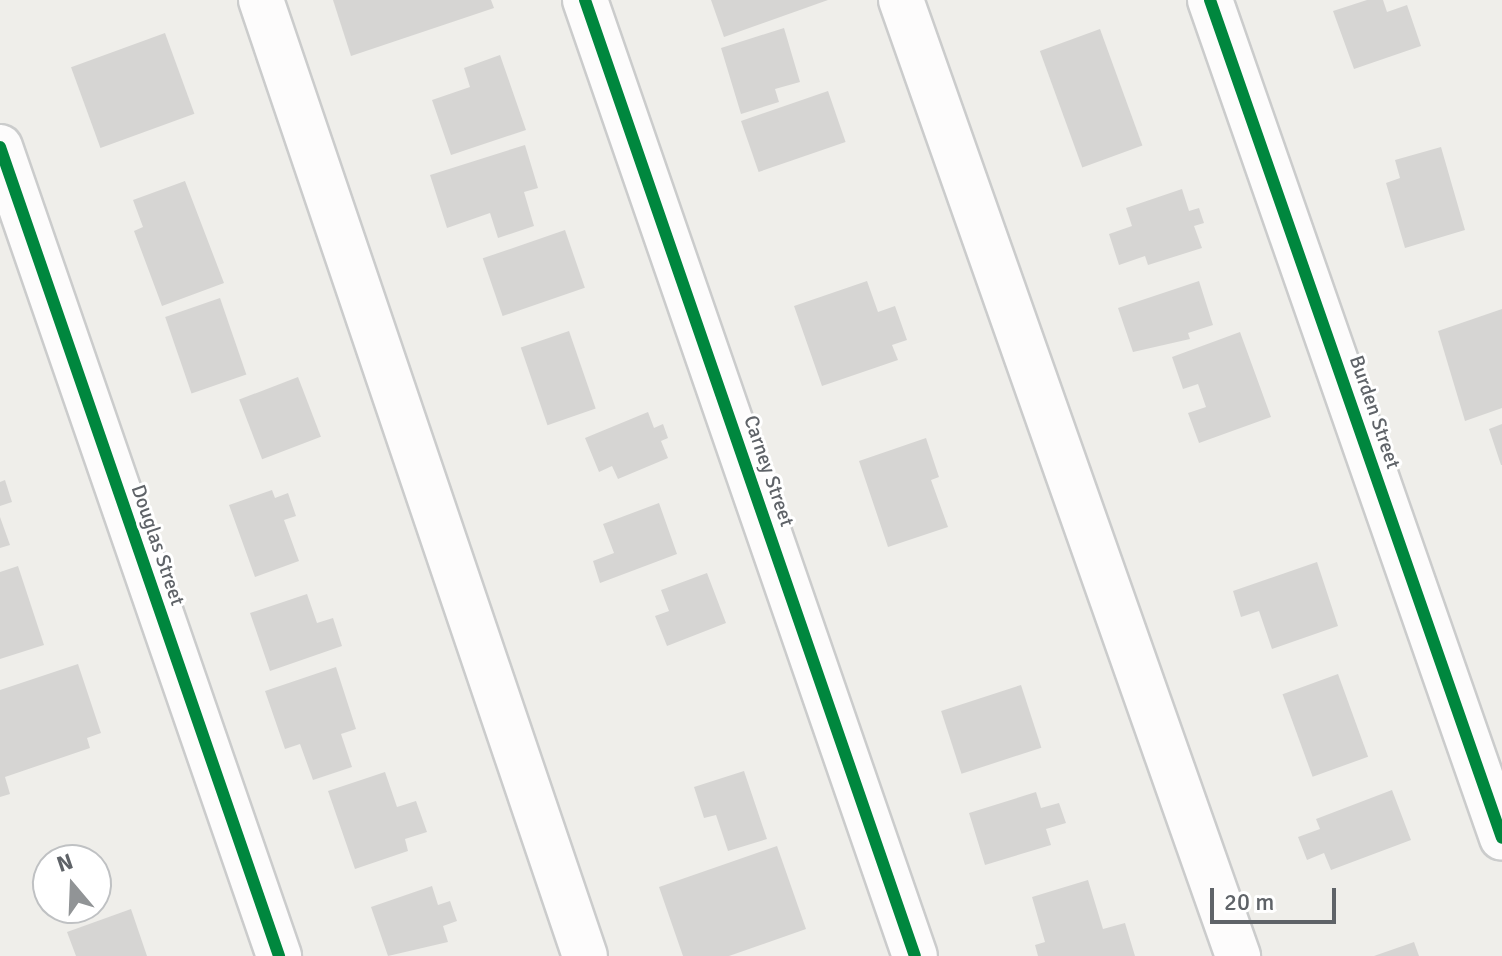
<!DOCTYPE html>
<style>
body{margin:0}
#map{position:relative;width:1502px;height:956px;overflow:hidden;background:#efeeea;font-family:Signika,sans-serif}
div>[style]{position:absolute}
.building>*{inset:0;background:#d6d5d3;transform-origin:0 0}
.roads{filter:drop-shadow(2px 0 #cbcccc) drop-shadow(-2px 0 #cbcccc) drop-shadow(0 2px #cbcccc) drop-shadow(0 -2px #cbcccc)}
.minor>*{height:44px;margin:-22px;padding:0 22px;transform-origin:22px;border-radius:22px;background:#fdfcfc}
.cycleway>*{height:12px;margin:-6px;padding:0 6px;transform-origin:6px;border-radius:6px;background:#00873e}
span{translate:-50% -50%;white-space:nowrap;text-align:center;line-height:1.15;-webkit-text-stroke:6px #fff;paint-order:stroke}
.street-label{font-size:20px;color:#5f6368}
.north{position:absolute;left:32px;top:844px;width:80px;height:80px;box-sizing:border-box;background:#fff;border:2px solid #bfc1c3;border-radius:50%;rotate:341deg;font-size:22px;font-weight:700;line-height:32px;text-align:center;color:#5f6368}
.north::after{content:'';display:block;margin:auto;width:28px;height:36px;background:#919496;clip-path:polygon(50% 0,100% 100%,50% 72%,0 100%)}
.scale{position:absolute;left:1210px;top:888px;width:126px;height:36px;box-sizing:border-box;border:4px solid #5f6368;border-top:0;padding-left:10px;font-size:24px;line-height:28px;white-space:nowrap;color:#5f6368;-webkit-text-stroke:6px #fff;paint-order:stroke}
</style>
<div id="map">
<div class="building">
<i style="clip-path:polygon(333px 0,491px 0,494px 8px,351px 56px)"></i>
<i style="clip-path:polygon(711px 0,828px 0,724px 37px)"></i>
<i style="clip-path:polygon(1367px 0,1383px 0,1387px 12px,1407px 5px,1421px 46px,1354px 69px,1333px 11px)"></i>
<i style="clip-path:polygon(784px 28px,800px 82px,775px 89px,779px 102px,741px 114px,721px 48px)"></i>
<i style="left:1100px;top:29px;width:124px;height:64px;rotate:70deg"></i>
<i style="left:165px;top:33px;width:86px;height:100px;rotate:70deg"></i>
<i style="clip-path:polygon(500px 55px,526px 130px,451px 155px,432px 100px,470px 87px,464px 68px)"></i>
<i style="left:828px;top:91px;width:54px;height:92px;rotate:71deg"></i>
<i style="clip-path:polygon(525px 145px,538px 188px,524px 192px,534px 226px,498px 238px,490px 213px,447px 228px,430px 175px)"></i>
<i style="clip-path:polygon(1441px 147px,1465px 230px,1405px 248px,1386px 183px,1400px 178px,1395px 160px)"></i>
<i style="clip-path:polygon(185px 181px,224px 283px,162px 306px,134px 231px,143px 227px,133px 200px)"></i>
<i style="clip-path:polygon(1182px 189px,1189px 211px,1199px 208px,1204px 223px,1194px 226px,1202px 248px,1148px 265px,1145px 256px,1119px 265px,1109px 234px,1132px 226px,1126px 208px)"></i>
<i style="left:565px;top:230px;width:61px;height:87px;rotate:71deg"></i>
<i style="clip-path:polygon(867px 281px,878px 312px,895px 306px,907px 340px,892px 345px,898px 360px,822px 386px,794px 306px)"></i>
<i style="clip-path:polygon(1199px 281px,1213px 325px,1188px 333px,1190px 339px,1133px 352px,1118px 308px)"></i>
<i style="left:220px;top:298px;width:81px;height:58px;rotate:71deg"></i>
<i style="clip-path:polygon(1502px 309px,1502px 408px,1465px 421px,1438px 331px)"></i>
<i style="left:569px;top:331px;width:82px;height:51px;rotate:71deg"></i>
<i style="clip-path:polygon(1240px 332px,1271px 417px,1199px 443px,1188px 413px,1206px 407px,1198px 384px,1183px 389px,1172px 357px)"></i>
<i style="left:298px;top:377px;width:64px;height:63px;rotate:69deg"></i>
<i style="clip-path:polygon(648px 412px,654px 428px,663px 424px,668px 438px,661px 441px,668px 458px,618px 479px,612px 466px,599px 472px,585px 438px)"></i>
<i style="clip-path:polygon(1502px 424px,1502px 465px,1501px 465px,1489px 429px)"></i>
<i style="clip-path:polygon(926px 438px,939px 477px,931px 480px,948px 527px,888px 547px,859px 461px)"></i>
<i style="clip-path:polygon(5px 480px,12px 502px,0 506px,0 482px)"></i>
<i style="clip-path:polygon(272px 490px,275px 498px,288px 493px,296px 516px,284px 520px,299px 561px,255px 577px,229px 505px)"></i>
<i style="clip-path:polygon(659px 503px,677px 554px,600px 583px,593px 561px,614px 553px,603px 524px)"></i>
<i style="clip-path:polygon(0 517px,10px 545px,0 548px)"></i>
<i style="clip-path:polygon(1317px 562px,1338px 626px,1272px 649px,1259px 611px,1241px 617px,1233px 591px)"></i>
<i style="clip-path:polygon(18px 566px,44px 645px,0 659px,0 572px)"></i>
<i style="clip-path:polygon(707px 573px,726px 623px,667px 646px,655px 616px,669px 611px,661px 590px)"></i>
<i style="clip-path:polygon(307px 594px,317px 623px,333px 618px,342px 646px,270px 671px,250px 613px)"></i>
<i style="clip-path:polygon(78px 664px,101px 733px,87px 738px,90px 748px,5px 777px,10px 794px,0 797px,0 690px)"></i>
<i style="clip-path:polygon(336px 667px,356px 729px,341px 734px,352px 767px,313px 780px,300px 744px,285px 749px,265px 691px)"></i>
<i style="left:1338px;top:674px;width:88px;height:59px;rotate:70deg"></i>
<i style="left:1021px;top:685px;width:66px;height:84px;rotate:72deg"></i>
<i style="clip-path:polygon(744px 771px,767px 839px,728px 851px,716px 815px,704px 818px,694px 787px)"></i>
<i style="clip-path:polygon(385px 772px,397px 807px,416px 801px,427px 832px,405px 839px,408px 851px,355px 869px,328px 791px)"></i>
<i style="clip-path:polygon(1392px 790px,1411px 840px,1331px 870px,1324px 853px,1307px 860px,1298px 837px,1320px 829px,1316px 819px)"></i>
<i style="clip-path:polygon(1036px 792px,1041px 808px,1059px 803px,1066px 823px,1046px 829px,1051px 845px,985px 865px,969px 813px)"></i>
<i style="clip-path:polygon(777px 846px,806px 929px,729px 956px,683px 956px,659px 887px)"></i>
<i style="clip-path:polygon(1088px 880px,1103px 929px,1125px 923px,1135px 956px,1038px 956px,1035px 945px,1045px 942px,1032px 897px)"></i>
<i style="clip-path:polygon(432px 886px,438px 905px,450px 901px,457px 921px,443px 926px,448px 942px,388px 956px,371px 907px)"></i>
<i style="clip-path:polygon(131px 909px,147px 956px,76px 956px,67px 932px)"></i>
<i style="clip-path:polygon(1414px 942px,1419px 956px,1374px 956px)"></i>
</div>
<div class="roads">
<div class="minor">
<i style="left:261px;top:0;width:1009px;rotate:71.28deg"></i>
<i style="left:585px;top:0;width:1011px;rotate:70.96deg"></i>
<i style="left:901px;top:0;width:1014px;rotate:70.58deg"></i>
<i style="left:1210px;top:0;width:887px;rotate:70.79deg"></i>
<i style="left:0;top:147px;width:856px;rotate:70.97deg"></i>
</div>
</div>
<div class="cycleway">
<i style="left:585px;top:0;width:1011px;rotate:70.96deg"></i>
<i style="left:1210px;top:0;width:887px;rotate:70.79deg"></i>
<i style="left:0;top:147px;width:856px;rotate:70.97deg"></i>
</div>
<div class="street-label">
<span style="left:1375px;top:412px;rotate:71deg">Burden Street</span>
<span style="left:769px;top:471px;rotate:71deg">Carney Street</span>
<span style="left:158px;top:545px;rotate:71deg">Douglas Street</span>
</div>
<div class="north">N</div>
<div class="scale">20 m</div>
</div>
